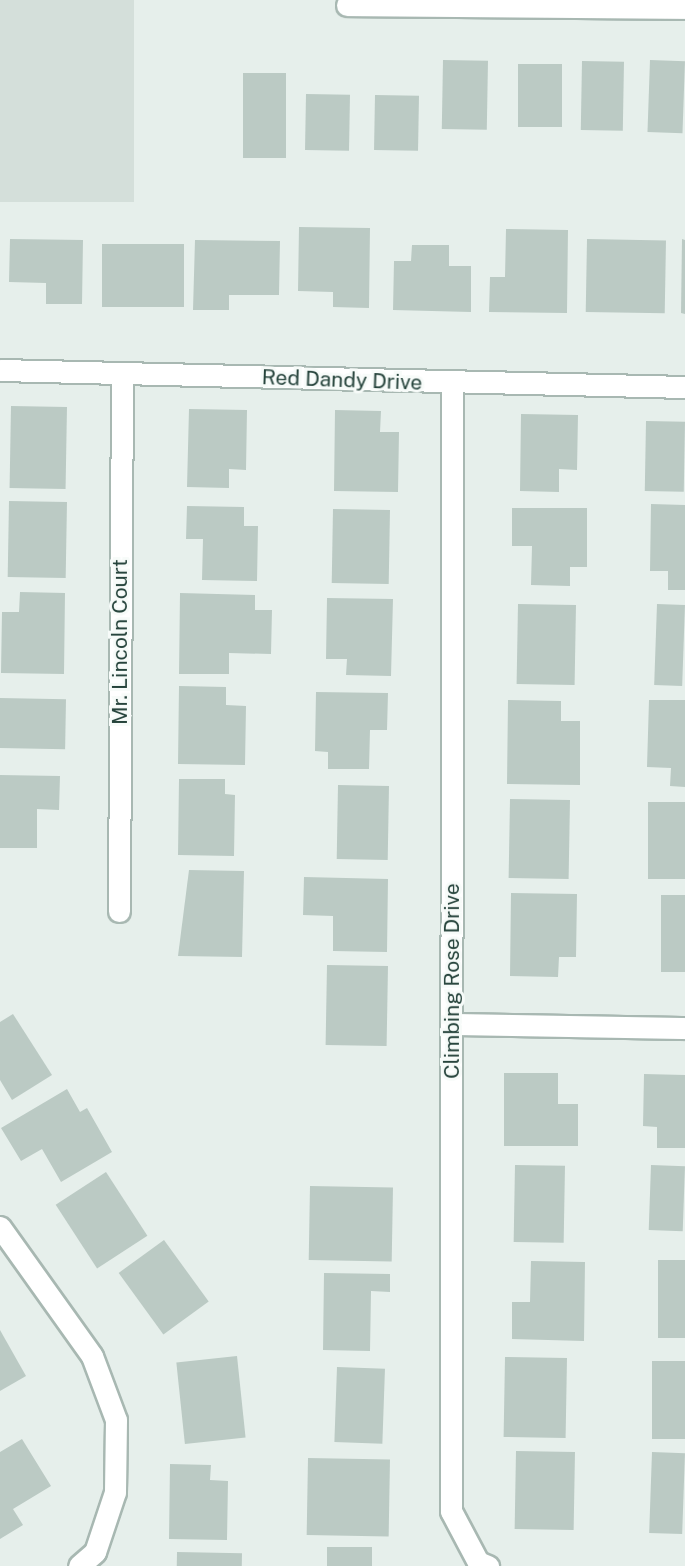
<!DOCTYPE html>
<style>
body{margin:0}
#map{position:relative;width:685px;height:1566px;overflow:hidden;background:#e6efeb;font-family:"Public Sans",sans-serif}
div>[style]{position:absolute}
.built>*{inset:0;background:#d4dfda;transform-origin:0 0}
.building>*{inset:0;background:#bbcac4;transform-origin:0 0}
.roads{filter:drop-shadow(2px 0 #a8b8b2) drop-shadow(-2px 0 #a8b8b2) drop-shadow(0 2px #a8b8b2) drop-shadow(0 -2px #a8b8b2)}
.minor>*{height:21px;margin:-10.5px;padding:0 10.5px;transform-origin:10.5px;border-radius:10.5px;background:#fff}
span{translate:-50% -50%;white-space:nowrap;text-align:center;line-height:1.15;-webkit-text-stroke:6px #f7fbf9;paint-order:stroke}
.street-label{font-size:21px;color:#24423a}
</style>
<div id="map">
<div class="built">
<i style="left:0;top:0;width:134px;height:202px"></i>
</div>
<div class="building">
<i style="left:443px;top:60px;width:45px;height:69px;rotate:1deg"></i>
<i style="left:650px;top:60px;width:35px;height:72px;rotate:2deg"></i>
<i style="left:582px;top:61px;width:42px;height:69px;rotate:1deg"></i>
<i style="left:518px;top:64px;width:44px;height:63px"></i>
<i style="left:243px;top:73px;width:43px;height:85px"></i>
<i style="left:306px;top:94px;width:44px;height:56px;rotate:1deg"></i>
<i style="left:375px;top:95px;width:44px;height:55px;rotate:1deg"></i>
<i style="clip-path:polygon(299px 227px,370px 228px,369px 308px,333px 307px,333px 292px,298px 291px)"></i>
<i style="clip-path:polygon(506px 229px,568px 230px,567px 313px,489px 312px,490px 277px,505px 277px)"></i>
<i style="clip-path:polygon(10px 239px,83px 240px,82px 304px,46px 304px,46px 283px,9px 282px)"></i>
<i style="left:587px;top:239px;width:79px;height:73px;rotate:1deg"></i>
<i style="clip-path:polygon(682px 239px,685px 240px,685px 314px,681px 313px)"></i>
<i style="clip-path:polygon(195px 240px,280px 241px,279px 295px,229px 295px,229px 310px,193px 310px)"></i>
<i style="left:102px;top:244px;width:82px;height:63px"></i>
<i style="clip-path:polygon(412px 245px,449px 245px,449px 266px,471px 266px,471px 312px,393px 310px,394px 261px,411px 261px)"></i>
<i style="left:11px;top:406px;width:56px;height:82px;rotate:1deg"></i>
<i style="clip-path:polygon(189px 409px,247px 410px,246px 470px,229px 469px,229px 488px,187px 487px)"></i>
<i style="clip-path:polygon(335px 410px,381px 411px,380px 432px,399px 432px,398px 492px,334px 491px)"></i>
<i style="clip-path:polygon(521px 414px,578px 415px,577px 470px,559px 469px,559px 492px,520px 491px)"></i>
<i style="left:646px;top:421px;width:39px;height:70px;rotate:1deg"></i>
<i style="left:9px;top:501px;width:58px;height:76px;rotate:1deg"></i>
<i style="clip-path:polygon(651px 504px,685px 505px,685px 590px,668px 590px,668px 571px,650px 571px)"></i>
<i style="clip-path:polygon(187px 506px,244px 507px,244px 526px,258px 526px,257px 581px,202px 580px,203px 539px,186px 539px)"></i>
<i style="clip-path:polygon(512px 508px,587px 508px,587px 567px,570px 567px,570px 586px,531px 585px,532px 546px,512px 546px)"></i>
<i style="left:333px;top:509px;width:57px;height:74px;rotate:1deg"></i>
<i style="clip-path:polygon(20px 592px,65px 593px,64px 674px,1px 673px,2px 612px,19px 612px)"></i>
<i style="clip-path:polygon(180px 593px,255px 595px,255px 610px,272px 610px,271px 654px,229px 653px,229px 674px,179px 674px)"></i>
<i style="clip-path:polygon(327px 598px,393px 599px,391px 676px,346px 675px,347px 659px,326px 659px)"></i>
<i style="left:518px;top:604px;width:58px;height:80px;rotate:1deg"></i>
<i style="left:657px;top:604px;width:28px;height:81px;rotate:2deg"></i>
<i style="clip-path:polygon(179px 686px,226px 687px,226px 705px,246px 706px,245px 765px,178px 764px)"></i>
<i style="clip-path:polygon(316px 692px,388px 693px,387px 730px,370px 730px,369px 769px,328px 769px,328px 752px,315px 751px)"></i>
<i style="left:0;top:698px;width:66px;height:50px;rotate:1deg"></i>
<i style="clip-path:polygon(508px 700px,561px 701px,561px 721px,580px 721px,580px 785px,507px 784px)"></i>
<i style="clip-path:polygon(649px 700px,685px 700px,685px 787px,670px 786px,671px 768px,647px 767px)"></i>
<i style="clip-path:polygon(0 775px,60px 776px,59px 810px,37px 809px,37px 848px,0 848px)"></i>
<i style="clip-path:polygon(179px 779px,225px 779px,225px 794px,235px 795px,234px 856px,178px 855px)"></i>
<i style="left:338px;top:785px;width:51px;height:74px;rotate:1deg"></i>
<i style="left:510px;top:799px;width:60px;height:79px;rotate:1deg"></i>
<i style="left:648px;top:802px;width:37px;height:77px"></i>
<i style="clip-path:polygon(189px 870px,244px 871px,242px 957px,178px 956px)"></i>
<i style="clip-path:polygon(304px 877px,388px 879px,387px 952px,333px 951px,333px 916px,303px 915px)"></i>
<i style="clip-path:polygon(511px 893px,577px 894px,576px 957px,559px 957px,558px 977px,510px 976px)"></i>
<i style="left:661px;top:895px;width:24px;height:77px"></i>
<i style="left:327px;top:965px;width:61px;height:80px;rotate:1deg"></i>
<i style="clip-path:polygon(13px 1014px,52px 1075px,12px 1100px,0 1080px,0 1022px)"></i>
<i style="clip-path:polygon(504px 1073px,558px 1073px,558px 1104px,578px 1104px,578px 1146px,504px 1146px)"></i>
<i style="clip-path:polygon(644px 1074px,685px 1075px,685px 1148px,657px 1148px,657px 1127px,643px 1126px)"></i>
<i style="clip-path:polygon(67px 1089px,80px 1112px,87px 1108px,112px 1152px,61px 1182px,42px 1149px,21px 1161px,1px 1128px)"></i>
<i style="left:515px;top:1165px;width:50px;height:77px;rotate:1deg"></i>
<i style="left:651px;top:1165px;width:34px;height:65px;rotate:2deg"></i>
<i style="left:106px;top:1172px;width:76px;height:60px;rotate:57deg"></i>
<i style="left:310px;top:1186px;width:83px;height:74px;rotate:1deg"></i>
<i style="left:164px;top:1240px;width:76px;height:56px;rotate:54deg"></i>
<i style="left:658px;top:1260px;width:27px;height:78px"></i>
<i style="clip-path:polygon(531px 1261px,585px 1262px,584px 1341px,512px 1339px,512px 1302px,530px 1302px)"></i>
<i style="clip-path:polygon(324px 1273px,390px 1274px,390px 1292px,371px 1291px,370px 1351px,323px 1350px)"></i>
<i style="clip-path:polygon(0 1330px,26px 1376px,0 1391px)"></i>
<i style="left:237px;top:1356px;width:82px;height:61px;rotate:84deg"></i>
<i style="left:505px;top:1357px;width:62px;height:80px;rotate:1deg"></i>
<i style="left:652px;top:1361px;width:33px;height:78px"></i>
<i style="left:337px;top:1367px;width:48px;height:75px;rotate:2deg"></i>
<i style="clip-path:polygon(22px 1439px,51px 1486px,13px 1509px,23px 1525px,0 1539px,0 1452px)"></i>
<i style="left:516px;top:1451px;width:59px;height:78px;rotate:1deg"></i>
<i style="left:652px;top:1452px;width:33px;height:81px;rotate:2deg"></i>
<i style="left:308px;top:1458px;width:82px;height:77px;rotate:1deg"></i>
<i style="clip-path:polygon(170px 1464px,211px 1465px,210px 1480px,228px 1481px,227px 1540px,169px 1539px)"></i>
<i style="left:327px;top:1547px;width:45px;height:19px"></i>
<i style="left:177px;top:1552px;width:65px;height:14px;rotate:1deg"></i>
</div>
<div class="roads">
<div class="minor">
<i style="left:347px;top:5px;width:338px;rotate:0.5deg"></i>
<i style="left:0;top:370px;width:685px;rotate:1.42deg"></i>
<i style="left:452px;top:383px;width:1128px;rotate:90.05deg"></i>
<i style="left:451px;top:1511px;width:58px;rotate:62.1deg"></i>
<i style="left:478px;top:1562px;width:11px;rotate:22deg"></i>
<i style="left:119px;top:911px;width:538px;rotate:-89.68deg"></i>
<i style="left:452px;top:1024px;width:233px;rotate:1deg"></i>
<i style="left:0;top:1227px;width:158px;rotate:54.5deg"></i>
<i style="left:92px;top:1356px;width:68px;rotate:69.4deg"></i>
<i style="left:116px;top:1420px;width:72px;rotate:90.8deg"></i>
<i style="left:115px;top:1492px;width:63px;rotate:108.4deg"></i>
<i style="left:95px;top:1552px;width:21px;rotate:139deg"></i>
</div>
</div>
<div class="street-label">
<span style="left:342px;top:380px;rotate:2deg">Red Dandy Drive</span>
<span style="left:120px;top:642px;rotate:-90deg">Mr. Lincoln Court</span>
<span style="left:452px;top:981px;rotate:-90deg">Climbing Rose Drive</span>
</div>
</div>
